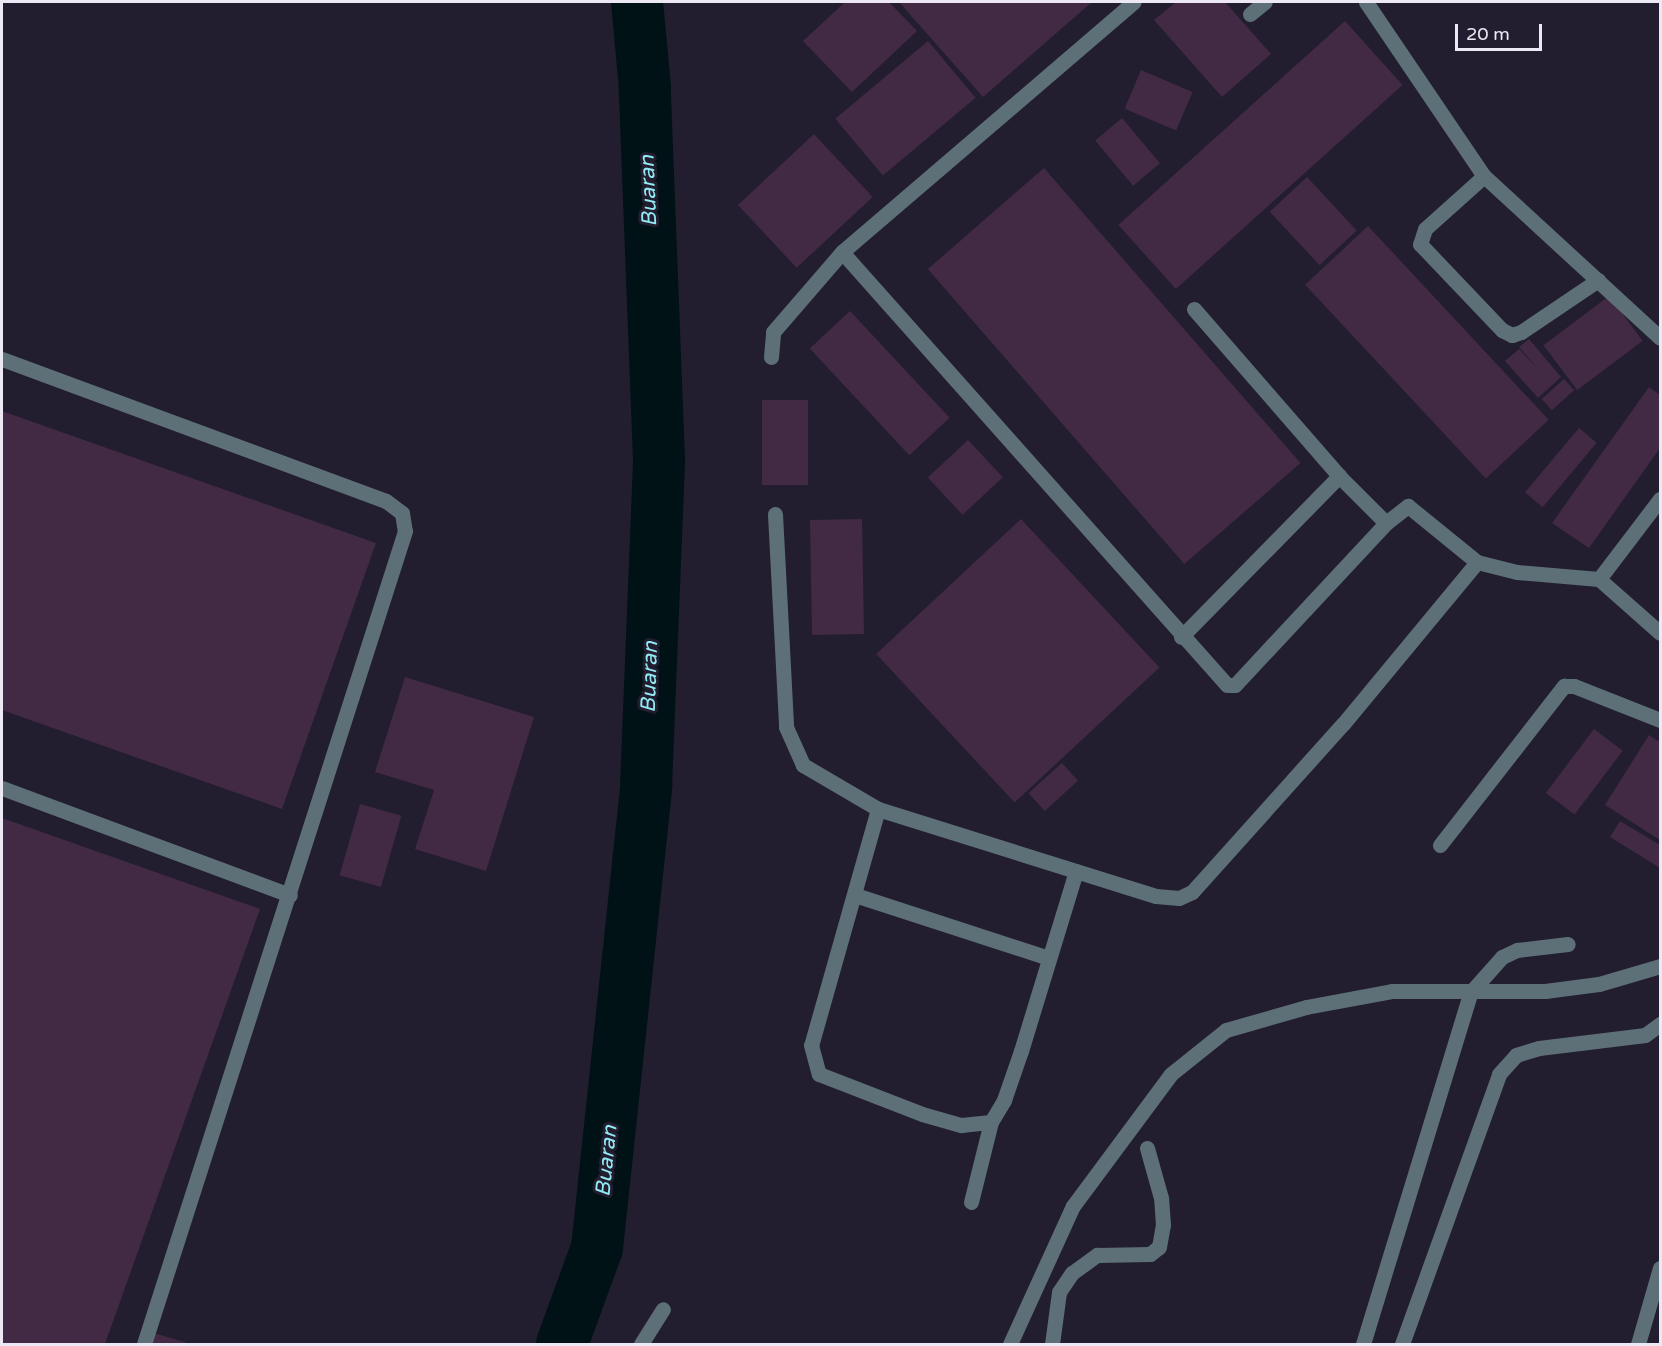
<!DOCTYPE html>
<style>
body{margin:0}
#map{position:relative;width:1662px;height:1346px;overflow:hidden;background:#221e2f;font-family:"Varela Round",sans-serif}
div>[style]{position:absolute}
.river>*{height:52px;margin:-26px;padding:0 26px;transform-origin:26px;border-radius:26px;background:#001215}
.building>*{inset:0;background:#422944;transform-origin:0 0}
.minor>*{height:15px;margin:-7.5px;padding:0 7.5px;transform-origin:7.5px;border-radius:7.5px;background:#5d7077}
span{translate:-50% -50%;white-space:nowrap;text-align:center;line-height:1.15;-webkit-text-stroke:6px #221e2f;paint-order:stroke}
.water-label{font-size:21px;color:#92eaf4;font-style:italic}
.frame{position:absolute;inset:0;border:3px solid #ece9f5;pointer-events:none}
.scale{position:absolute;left:1455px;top:24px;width:87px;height:27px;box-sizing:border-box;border:3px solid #ece9f5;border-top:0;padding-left:8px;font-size:18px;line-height:21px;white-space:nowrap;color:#ece9f5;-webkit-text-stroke:4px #221e2f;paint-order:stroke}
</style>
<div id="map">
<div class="river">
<i style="left:562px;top:1344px;width:102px;rotate:-70deg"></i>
<i style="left:597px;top:1248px;width:465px;rotate:-83.9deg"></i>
<i style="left:646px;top:786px;width:326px;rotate:-87.7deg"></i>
<i style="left:659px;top:460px;width:372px;rotate:-92.2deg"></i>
<i style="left:645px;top:88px;width:86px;rotate:-95.3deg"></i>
</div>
<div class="building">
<i style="clip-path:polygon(845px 2px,889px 2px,917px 31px,852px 92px,803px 41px)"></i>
<i style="clip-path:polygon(899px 2px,1092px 2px,983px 97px)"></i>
<i style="clip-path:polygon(1176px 2px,1225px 2px,1271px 54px,1222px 97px,1154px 20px)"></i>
<i style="left:1345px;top:21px;width:86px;height:305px;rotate:48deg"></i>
<i style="left:928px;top:41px;width:74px;height:121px;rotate:50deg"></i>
<i style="left:1141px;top:70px;width:56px;height:42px;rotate:23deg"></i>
<i style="left:1122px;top:118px;width:59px;height:35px;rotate:50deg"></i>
<i style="left:814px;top:134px;width:86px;height:104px;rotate:47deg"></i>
<i style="left:1044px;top:168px;width:391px;height:154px;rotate:49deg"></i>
<i style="left:1307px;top:177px;width:73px;height:51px;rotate:47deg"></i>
<i style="left:1368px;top:226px;width:265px;height:86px;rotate:47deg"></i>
<i style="left:1609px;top:296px;width:56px;height:82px;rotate:53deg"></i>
<i style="left:850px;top:311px;width:146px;height:55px;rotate:47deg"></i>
<i style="clip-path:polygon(1529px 339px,1561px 377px,1538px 398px,1505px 361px,1519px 349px,1541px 372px,1519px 347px)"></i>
<i style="left:1564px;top:379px;width:15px;height:30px;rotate:48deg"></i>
<i style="clip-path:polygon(1649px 387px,1660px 395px,1660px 448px,1589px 548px,1552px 523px)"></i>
<i style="left:762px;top:400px;width:46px;height:85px"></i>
<i style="clip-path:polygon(2px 411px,376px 543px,282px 809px,2px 710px)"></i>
<i style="left:1579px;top:428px;width:23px;height:84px;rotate:40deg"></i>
<i style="left:968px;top:440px;width:51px;height:55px;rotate:47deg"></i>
<i style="left:862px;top:519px;width:115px;height:52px;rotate:89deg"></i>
<i style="left:1021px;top:519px;width:203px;height:198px;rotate:47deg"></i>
<i style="clip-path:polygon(405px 677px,534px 717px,486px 871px,415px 849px,434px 790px,375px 772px)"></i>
<i style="left:1594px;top:729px;width:36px;height:80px;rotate:37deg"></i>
<i style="clip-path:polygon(1649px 735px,1660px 742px,1660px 840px,1605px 805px)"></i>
<i style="left:1062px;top:763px;width:24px;height:45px;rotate:48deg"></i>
<i style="left:360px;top:804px;width:43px;height:74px;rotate:16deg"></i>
<i style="clip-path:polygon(2px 818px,260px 909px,105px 1344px,2px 1344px)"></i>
<i style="clip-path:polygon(1620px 821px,1660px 845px,1660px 868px,1610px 837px)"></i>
<i style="clip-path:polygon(154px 1333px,191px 1344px,151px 1344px)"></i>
</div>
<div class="minor">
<i style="left:1366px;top:2px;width:210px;rotate:55.9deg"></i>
<i style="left:1484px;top:176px;width:239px;rotate:42.6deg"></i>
<i style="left:1250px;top:14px;width:19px;rotate:-39deg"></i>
<i style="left:1484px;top:176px;width:79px;rotate:138.1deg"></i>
<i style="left:1425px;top:229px;width:16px;rotate:108deg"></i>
<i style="left:1420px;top:244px;width:119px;rotate:46.4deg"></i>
<i style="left:1502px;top:330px;width:11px;rotate:27deg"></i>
<i style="left:1512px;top:335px;width:9px;rotate:-18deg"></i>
<i style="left:1521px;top:332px;width:93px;rotate:-34deg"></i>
<i style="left:842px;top:252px;width:579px;rotate:48.36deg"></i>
<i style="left:1227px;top:685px;width:8px"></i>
<i style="left:1235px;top:685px;width:221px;rotate:-47deg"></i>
<i style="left:1386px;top:523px;width:28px;rotate:-38deg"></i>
<i style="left:1408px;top:506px;width:89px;rotate:39.1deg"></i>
<i style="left:1477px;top:562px;width:41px;rotate:14deg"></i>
<i style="left:1517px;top:572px;width:82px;rotate:4.9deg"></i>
<i style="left:1599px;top:579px;width:81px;rotate:41.5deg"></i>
<i style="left:1194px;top:309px;width:221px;rotate:49deg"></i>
<i style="left:1339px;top:476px;width:66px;rotate:45deg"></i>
<i style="left:771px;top:357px;width:25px;rotate:-85deg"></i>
<i style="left:773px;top:332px;width:106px;rotate:-49.2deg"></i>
<i style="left:842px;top:252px;width:384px;rotate:-40.6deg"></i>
<i style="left:2px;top:359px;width:409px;rotate:20.3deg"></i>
<i style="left:386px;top:501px;width:20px;rotate:37deg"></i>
<i style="left:402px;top:513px;width:18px;rotate:81deg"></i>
<i style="left:405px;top:531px;width:854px;rotate:107.8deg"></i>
<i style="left:775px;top:514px;width:213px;rotate:87deg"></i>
<i style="left:786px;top:727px;width:42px;rotate:65.9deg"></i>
<i style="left:803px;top:765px;width:87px;rotate:30.4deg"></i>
<i style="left:878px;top:809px;width:291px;rotate:17.4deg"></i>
<i style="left:1156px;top:896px;width:23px;rotate:5deg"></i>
<i style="left:1179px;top:898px;width:14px;rotate:-25deg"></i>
<i style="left:1192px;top:892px;width:226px;rotate:-48.1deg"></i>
<i style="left:1343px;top:724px;width:210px;rotate:-50.4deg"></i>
<i style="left:1599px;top:579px;width:101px;rotate:-52.7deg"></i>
<i style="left:1181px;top:637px;width:226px;rotate:-45.5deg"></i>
<i style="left:2px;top:788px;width:307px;rotate:20.4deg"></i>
<i style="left:878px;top:809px;width:245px;rotate:105.8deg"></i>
<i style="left:811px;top:1045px;width:30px;rotate:75deg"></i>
<i style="left:819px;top:1074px;width:110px;rotate:21.2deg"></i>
<i style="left:922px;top:1114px;width:41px;rotate:15.8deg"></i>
<i style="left:961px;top:1125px;width:30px;rotate:-6deg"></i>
<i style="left:991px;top:1122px;width:26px;rotate:-59deg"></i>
<i style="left:1004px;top:1100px;width:52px;rotate:-70.9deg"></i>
<i style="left:1021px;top:1051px;width:188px;rotate:-73deg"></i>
<i style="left:1440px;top:845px;width:202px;rotate:-52.1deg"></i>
<i style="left:1564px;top:686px;width:10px"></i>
<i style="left:1574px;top:686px;width:92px;rotate:21.6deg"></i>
<i style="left:855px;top:895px;width:204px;rotate:18deg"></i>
<i style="left:971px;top:1202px;width:82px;rotate:-76deg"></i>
<i style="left:641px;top:1344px;width:41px;rotate:-57.8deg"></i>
<i style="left:1010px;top:1344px;width:152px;rotate:-65.5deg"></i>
<i style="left:1073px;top:1206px;width:164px;rotate:-53.4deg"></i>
<i style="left:1171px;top:1074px;width:70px;rotate:-38.7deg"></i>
<i style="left:1226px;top:1030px;width:83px;rotate:-16deg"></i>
<i style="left:1306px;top:1007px;width:87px;rotate:-10.5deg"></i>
<i style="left:1392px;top:991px;width:153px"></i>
<i style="left:1545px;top:991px;width:54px;rotate:-7.4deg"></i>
<i style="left:1599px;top:984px;width:64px;rotate:-16.4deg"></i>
<i style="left:1052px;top:1344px;width:52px;rotate:-82.3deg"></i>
<i style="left:1059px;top:1292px;width:23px;rotate:-56deg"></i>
<i style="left:1072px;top:1273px;width:31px;rotate:-36deg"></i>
<i style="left:1097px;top:1255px;width:53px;rotate:-1.1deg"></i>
<i style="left:1150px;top:1254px;width:11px;rotate:-38deg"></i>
<i style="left:1159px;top:1247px;width:22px;rotate:-80deg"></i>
<i style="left:1163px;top:1225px;width:27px;rotate:-94deg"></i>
<i style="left:1161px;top:1198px;width:52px;rotate:-105.6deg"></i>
<i style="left:1363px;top:1344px;width:367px;rotate:-73deg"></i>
<i style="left:1470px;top:993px;width:48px;rotate:-48.4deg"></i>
<i style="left:1502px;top:957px;width:17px;rotate:-25deg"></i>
<i style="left:1517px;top:950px;width:51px;rotate:-6.7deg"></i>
<i style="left:1402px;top:1344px;width:287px;rotate:-70.2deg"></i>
<i style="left:1499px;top:1074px;width:25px;rotate:-48deg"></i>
<i style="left:1516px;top:1055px;width:24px;rotate:-17deg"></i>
<i style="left:1539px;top:1048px;width:107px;rotate:-7deg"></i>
<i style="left:1645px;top:1035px;width:19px;rotate:-36deg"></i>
<i style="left:1638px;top:1344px;width:79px;rotate:-73.9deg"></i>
</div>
<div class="water-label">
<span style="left:649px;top:191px;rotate:-92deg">Buaran</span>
<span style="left:650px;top:677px;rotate:-88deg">Buaran</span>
<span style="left:607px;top:1161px;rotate:-84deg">Buaran</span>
</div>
<div class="frame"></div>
<div class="scale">20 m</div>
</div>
